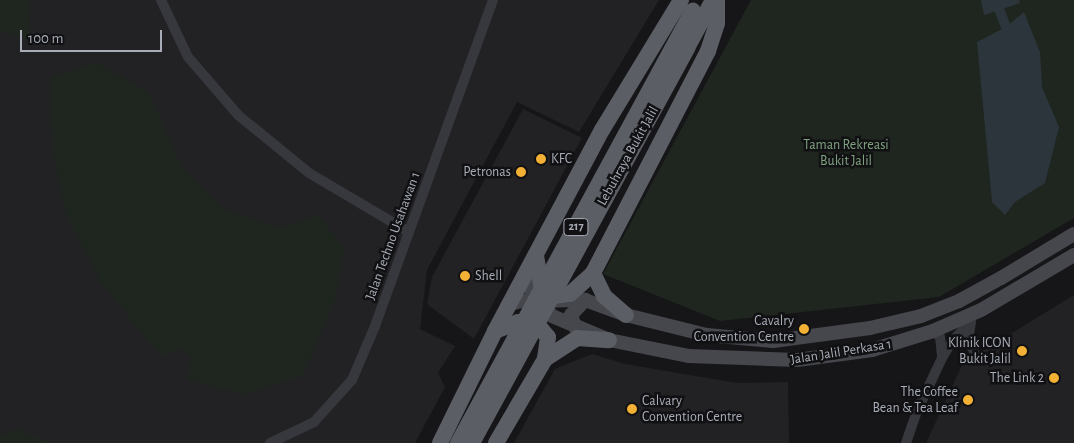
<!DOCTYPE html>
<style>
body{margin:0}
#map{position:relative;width:1074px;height:443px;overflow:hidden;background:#161618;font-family:"Alegreya Sans",sans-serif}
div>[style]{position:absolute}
.built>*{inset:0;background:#222225}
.green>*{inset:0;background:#1e261f}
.water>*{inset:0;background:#2c353c}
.canal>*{height:10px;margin:-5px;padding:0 5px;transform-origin:5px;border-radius:5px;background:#2c353c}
.minor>*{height:10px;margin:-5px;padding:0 5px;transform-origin:5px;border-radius:5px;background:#37383d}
.secondary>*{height:14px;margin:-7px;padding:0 7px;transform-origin:7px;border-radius:7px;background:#45474d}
.trunk>*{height:16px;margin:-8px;padding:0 8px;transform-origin:8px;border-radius:8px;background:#5b5e65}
.trunk-bridge>*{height:16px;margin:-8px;padding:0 8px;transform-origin:8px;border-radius:8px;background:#5b5e65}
.dots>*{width:14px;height:14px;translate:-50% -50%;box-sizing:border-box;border:2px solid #111113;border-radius:50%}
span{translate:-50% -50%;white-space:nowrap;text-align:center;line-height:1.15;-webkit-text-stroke:5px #111113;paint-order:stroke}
.shield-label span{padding:1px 4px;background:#111113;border:1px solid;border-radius:4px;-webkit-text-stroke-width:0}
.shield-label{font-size:12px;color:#a8adb8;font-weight:700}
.park-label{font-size:14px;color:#7fa381}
.street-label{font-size:14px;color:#a8adb8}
.poi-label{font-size:14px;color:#a8adb8}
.left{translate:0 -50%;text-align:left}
.right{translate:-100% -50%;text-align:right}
.scale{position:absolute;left:20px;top:30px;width:142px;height:22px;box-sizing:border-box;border:2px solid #a8adb8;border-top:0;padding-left:6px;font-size:15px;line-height:18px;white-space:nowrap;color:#a8adb8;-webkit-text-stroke:4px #111113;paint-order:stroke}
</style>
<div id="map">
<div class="built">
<i style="clip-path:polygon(0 0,659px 0,579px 132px,517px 102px,427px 270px,420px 329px,455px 346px,438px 373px,445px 387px,415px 443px,0 443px)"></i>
<i style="clip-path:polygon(523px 109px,582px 138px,474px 339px,427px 304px,432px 277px)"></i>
<i style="clip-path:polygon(1074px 295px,1074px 443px,926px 443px,963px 363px)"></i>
<i style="clip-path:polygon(592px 354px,625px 364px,737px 383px,788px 382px,789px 443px,514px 443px,555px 369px)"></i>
</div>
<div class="green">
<i style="clip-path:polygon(0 0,29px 0,31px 42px,0 30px)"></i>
<i style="clip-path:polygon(751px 0,1074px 0,1074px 218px,939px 297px,720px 321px,603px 274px)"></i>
<i style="clip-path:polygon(97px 63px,149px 92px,181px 166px,224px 209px,279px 228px,317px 215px,344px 246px,336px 297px,303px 376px,244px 394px,186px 380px,192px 359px,182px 349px,161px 357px,100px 281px,65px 212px,53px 152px,50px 77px)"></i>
<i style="clip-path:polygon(16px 429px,51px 442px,53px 443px,0 443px,0 437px)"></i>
</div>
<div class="water">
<i style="clip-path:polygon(981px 0,1019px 0,1020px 3px,984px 15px)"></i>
<i style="clip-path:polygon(1024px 12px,1040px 52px,1042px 87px,1059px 127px,1045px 183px,1015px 202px,1005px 215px,992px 202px,977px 42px,1006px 27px)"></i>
</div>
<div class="canal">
<i style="left:999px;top:9px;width:19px;rotate:69deg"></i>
</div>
<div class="minor">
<i style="left:161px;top:0;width:63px;rotate:64.7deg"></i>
<i style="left:188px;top:57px;width:77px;rotate:49.2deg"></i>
<i style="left:238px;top:115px;width:92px;rotate:39.2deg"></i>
<i style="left:309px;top:173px;width:116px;rotate:30.5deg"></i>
<i style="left:971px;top:322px;width:19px;rotate:99deg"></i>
<i style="left:968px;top:341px;width:12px;rotate:59deg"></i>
<i style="left:933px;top:331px;width:9px;rotate:41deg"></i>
<i style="left:940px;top:337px;width:20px;rotate:84deg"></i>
<i style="left:270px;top:443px;width:49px;rotate:-25.5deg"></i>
<i style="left:314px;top:422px;width:57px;rotate:-47.9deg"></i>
<i style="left:352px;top:380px;width:59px;rotate:-66.9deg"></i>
<i style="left:375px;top:326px;width:347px;rotate:-70.1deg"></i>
<i style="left:906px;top:443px;width:34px;rotate:-71deg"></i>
<i style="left:917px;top:411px;width:59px;rotate:-64.7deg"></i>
<i style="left:942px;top:358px;width:21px;rotate:-59deg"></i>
<i style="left:953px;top:340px;width:25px;rotate:-45deg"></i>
</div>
<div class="secondary">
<i style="left:528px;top:271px;width:15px;rotate:90deg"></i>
<i style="left:528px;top:286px;width:38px;rotate:51deg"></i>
<i style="left:552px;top:316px;width:62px;rotate:22.8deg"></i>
<i style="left:609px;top:340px;width:82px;rotate:11.3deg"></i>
<i style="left:689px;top:356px;width:108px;rotate:2.1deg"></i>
<i style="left:797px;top:360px;width:76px;rotate:-7.6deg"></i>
<i style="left:872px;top:350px;width:64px;rotate:-17.3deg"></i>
<i style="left:933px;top:331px;width:52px;rotate:-23.6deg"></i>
<i style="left:981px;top:310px;width:108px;rotate:-30.6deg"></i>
<i style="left:510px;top:304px;width:11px;rotate:-15deg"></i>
<i style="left:521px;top:301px;width:64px;rotate:-0.9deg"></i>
<i style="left:585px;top:300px;width:44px;rotate:20.1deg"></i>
<i style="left:626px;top:315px;width:83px;rotate:13.9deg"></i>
<i style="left:707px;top:335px;width:66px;rotate:5.2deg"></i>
<i style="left:773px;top:341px;width:98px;rotate:-7.6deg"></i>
<i style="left:870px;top:328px;width:52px;rotate:-13.2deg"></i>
<i style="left:921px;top:316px;width:41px;rotate:-21.5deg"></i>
<i style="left:959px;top:301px;width:48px;rotate:-28.7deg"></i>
<i style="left:1001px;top:278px;width:85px;rotate:-31.1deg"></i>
<i style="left:575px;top:327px;width:13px;rotate:-108deg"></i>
<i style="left:571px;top:315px;width:21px;rotate:-47deg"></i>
</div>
<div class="trunk">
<i style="left:687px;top:48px;width:55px;rotate:-61.6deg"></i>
<i style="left:536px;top:256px;width:28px;rotate:80deg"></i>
<i style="left:541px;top:284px;width:17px;rotate:45deg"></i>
<i style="left:553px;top:296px;width:17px;rotate:-7deg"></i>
<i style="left:570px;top:294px;width:31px;rotate:-42deg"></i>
<i style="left:593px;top:273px;width:250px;rotate:-62.6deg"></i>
<i style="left:708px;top:51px;width:29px;rotate:-72deg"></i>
<i style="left:717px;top:23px;width:23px;rotate:-90deg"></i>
<i style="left:593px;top:273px;width:25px;rotate:64deg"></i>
<i style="left:604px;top:296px;width:29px;rotate:41deg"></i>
<i style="left:495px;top:331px;width:25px;rotate:-21deg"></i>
<i style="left:518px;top:322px;width:19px;rotate:6deg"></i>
<i style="left:537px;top:324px;width:17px;rotate:50deg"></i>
<i style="left:548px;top:337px;width:22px;rotate:98deg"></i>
<i style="left:440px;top:443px;width:125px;rotate:-63.8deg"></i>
<i style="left:495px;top:331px;width:228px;rotate:-62deg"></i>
<i style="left:602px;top:130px;width:152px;rotate:-58.7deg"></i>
<i style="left:496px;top:443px;width:97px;rotate:-59.7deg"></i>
<i style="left:545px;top:359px;width:38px;rotate:-33deg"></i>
<i style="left:577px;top:338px;width:32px;rotate:4deg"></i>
</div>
<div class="trunk-bridge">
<i style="left:458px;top:443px;width:492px;rotate:-61.5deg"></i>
<i style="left:472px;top:443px;width:450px;rotate:-61.4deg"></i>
</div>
<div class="dots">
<i style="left:541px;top:159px;background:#f2b134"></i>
<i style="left:521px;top:172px;background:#f2b134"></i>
<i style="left:465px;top:276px;background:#f2b134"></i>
<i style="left:804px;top:329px;background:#f2b134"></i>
<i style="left:1022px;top:351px;background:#f2b134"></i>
<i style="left:1054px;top:378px;background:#f2b134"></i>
<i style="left:968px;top:400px;background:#f2b134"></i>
<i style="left:632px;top:409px;background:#f2b134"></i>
</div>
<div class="shield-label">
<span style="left:576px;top:227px">217</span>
</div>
<div class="park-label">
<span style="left:846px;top:153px">Taman Rekreasi<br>Bukit Jalil</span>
</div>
<div class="street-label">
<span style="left:628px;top:156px;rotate:-61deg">Lebuhraya Bukit Jalil</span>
<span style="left:393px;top:236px;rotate:-70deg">Jalan Techno Usahawan 1</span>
<span style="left:841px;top:352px;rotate:-9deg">Jalan Jalil Perkasa 1</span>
</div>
<div class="poi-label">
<span class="left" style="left:551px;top:159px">KFC</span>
<span class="right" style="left:511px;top:172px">Petronas</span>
<span class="left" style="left:475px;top:276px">Shell</span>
<span class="right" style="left:794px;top:329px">Cavalry<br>Convention Centre</span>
<span class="right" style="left:1011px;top:351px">Klinik ICON<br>Bukit Jalil</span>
<span class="right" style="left:1044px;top:378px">The Link 2</span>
<span class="right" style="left:958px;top:400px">The Coffee<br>Bean &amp; Tea Leaf</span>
<span class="left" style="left:642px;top:409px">Calvary<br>Convention Centre</span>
</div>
<div class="scale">100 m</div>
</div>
